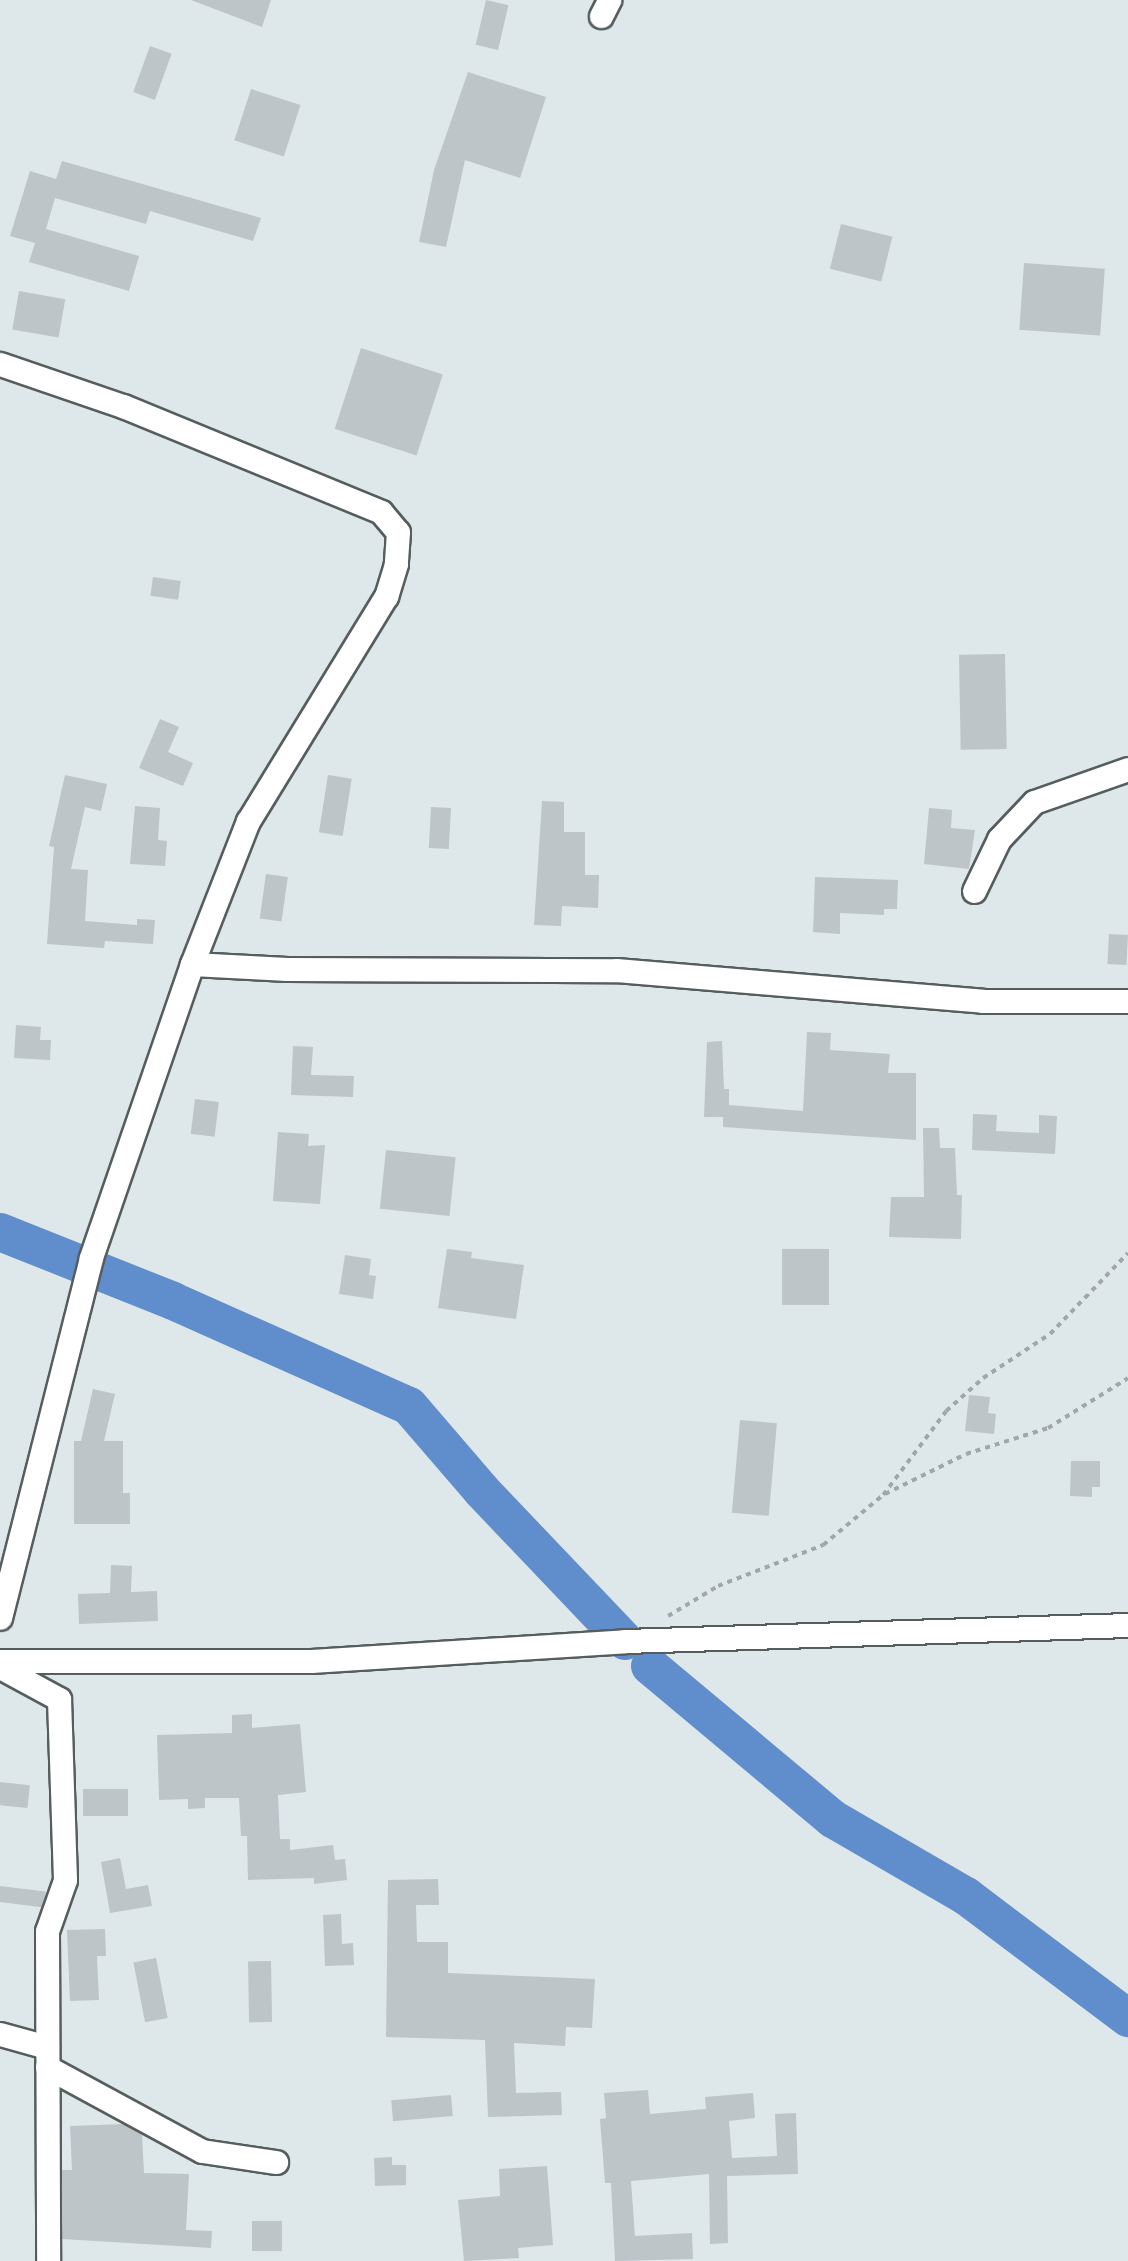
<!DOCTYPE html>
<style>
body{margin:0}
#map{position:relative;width:1128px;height:2261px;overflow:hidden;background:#dee7e9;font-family:"Source Sans 3",sans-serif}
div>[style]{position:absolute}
.river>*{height:38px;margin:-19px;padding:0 19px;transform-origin:19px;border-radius:19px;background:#608dcb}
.building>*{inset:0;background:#bdc5c9;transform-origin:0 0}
.path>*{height:3.5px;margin-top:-1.75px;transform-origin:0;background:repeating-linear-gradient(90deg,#a0a7a9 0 5px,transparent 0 10px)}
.roads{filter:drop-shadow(2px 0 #565d5f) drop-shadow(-2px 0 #565d5f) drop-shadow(0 2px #565d5f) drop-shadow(0 -2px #565d5f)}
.minor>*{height:23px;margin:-11.5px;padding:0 11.5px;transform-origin:11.5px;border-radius:11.5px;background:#fff}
span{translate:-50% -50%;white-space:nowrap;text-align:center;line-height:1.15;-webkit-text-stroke:6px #ebf4f6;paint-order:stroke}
</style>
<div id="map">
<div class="river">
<i style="left:0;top:1232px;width:186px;rotate:21.7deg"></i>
<i style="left:173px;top:1301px;width:258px;rotate:24deg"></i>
<i style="left:409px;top:1406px;width:112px;rotate:49.3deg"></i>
<i style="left:482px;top:1491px;width:207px;rotate:46.4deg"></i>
<i style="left:650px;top:1666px;width:239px;rotate:39.9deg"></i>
<i style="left:833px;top:1819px;width:154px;rotate:30.1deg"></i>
<i style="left:966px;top:1896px;width:203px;rotate:37deg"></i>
</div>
<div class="building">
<i style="clip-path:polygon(191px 0,271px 0,262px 27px)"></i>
<i style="left:486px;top:0;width:23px;height:46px;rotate:13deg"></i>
<i style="left:150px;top:46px;width:23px;height:49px;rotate:20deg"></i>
<i style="clip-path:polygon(468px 72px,546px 97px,520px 178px,465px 160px,446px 247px,419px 242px,434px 170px)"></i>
<i style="left:251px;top:89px;width:52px;height:54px;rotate:18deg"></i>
<i style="clip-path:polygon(62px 161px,261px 218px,253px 241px,150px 211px,146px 224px,55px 198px,46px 229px,139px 256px,129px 291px,29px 262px,35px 243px,10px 236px,30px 171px,56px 179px)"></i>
<i style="left:841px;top:224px;width:53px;height:46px;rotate:14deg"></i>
<i style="left:1024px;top:263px;width:81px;height:67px;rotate:4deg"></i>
<i style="left:19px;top:291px;width:47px;height:39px;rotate:10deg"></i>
<i style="left:361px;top:348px;width:86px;height:85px;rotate:18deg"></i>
<i style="left:153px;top:577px;width:28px;height:19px;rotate:8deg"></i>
<i style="left:1005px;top:654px;width:95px;height:46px;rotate:89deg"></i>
<i style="clip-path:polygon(160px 719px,179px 727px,168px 752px,193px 763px,183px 786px,139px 768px)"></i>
<i style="clip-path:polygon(65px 775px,107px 784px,101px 811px,85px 807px,71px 869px,88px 870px,85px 921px,137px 925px,137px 919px,155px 920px,153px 944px,105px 941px,104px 948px,47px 944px,54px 847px,49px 846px)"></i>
<i style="left:328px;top:775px;width:24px;height:58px;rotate:9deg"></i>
<i style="clip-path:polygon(542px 801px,564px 802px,564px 832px,585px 832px,585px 875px,599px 875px,598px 908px,562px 906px,561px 926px,534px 925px)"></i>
<i style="clip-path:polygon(135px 806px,160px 808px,158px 840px,167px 841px,165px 866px,130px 864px)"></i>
<i style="left:431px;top:807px;width:20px;height:41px;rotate:3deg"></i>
<i style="clip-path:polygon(929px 808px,952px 810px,951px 828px,975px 830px,969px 869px,924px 864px)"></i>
<i style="left:266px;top:874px;width:22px;height:45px;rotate:8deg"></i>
<i style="clip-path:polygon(815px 877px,898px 880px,897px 909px,884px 909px,884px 915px,840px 913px,840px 934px,813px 932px)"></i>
<i style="left:1109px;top:934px;width:19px;height:30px;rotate:3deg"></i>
<i style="clip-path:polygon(16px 1025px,41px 1027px,40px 1040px,51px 1040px,50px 1060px,14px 1058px)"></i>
<i style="clip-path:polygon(807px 1032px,831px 1033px,830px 1050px,890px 1054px,888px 1073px,916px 1073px,916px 1140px,723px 1127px,723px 1117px,704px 1117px,707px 1042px,722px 1041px,724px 1089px,729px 1089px,729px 1105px,803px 1111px)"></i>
<i style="clip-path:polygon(293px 1046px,313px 1047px,311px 1075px,354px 1076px,353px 1097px,291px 1095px)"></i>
<i style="left:195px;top:1099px;width:24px;height:35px;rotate:7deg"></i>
<i style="clip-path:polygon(973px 1114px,997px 1115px,996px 1131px,1039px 1133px,1039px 1115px,1057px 1116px,1055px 1154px,972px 1150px)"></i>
<i style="clip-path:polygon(923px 1128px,939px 1128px,940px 1148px,955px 1148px,957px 1195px,962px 1195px,961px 1239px,889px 1237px,891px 1197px,924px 1197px)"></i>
<i style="clip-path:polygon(278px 1132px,309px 1134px,308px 1146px,325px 1145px,320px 1204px,273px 1201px)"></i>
<i style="left:386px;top:1150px;width:70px;height:59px;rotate:6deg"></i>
<i style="clip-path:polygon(447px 1249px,472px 1252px,471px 1258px,524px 1265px,516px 1319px,438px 1308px)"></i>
<i style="left:782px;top:1249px;width:47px;height:56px"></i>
<i style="clip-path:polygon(345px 1255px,371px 1259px,369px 1275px,376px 1276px,373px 1299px,339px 1294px)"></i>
<i style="clip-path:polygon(93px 1389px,115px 1394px,104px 1441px,123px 1441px,123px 1493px,130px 1493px,130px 1524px,74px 1524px,74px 1441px,81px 1441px)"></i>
<i style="clip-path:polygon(969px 1395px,990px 1397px,988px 1413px,996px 1414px,994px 1434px,965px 1431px)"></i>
<i style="left:740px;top:1420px;width:37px;height:93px;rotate:5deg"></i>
<i style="clip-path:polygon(1071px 1461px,1100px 1461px,1100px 1487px,1092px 1487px,1092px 1497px,1070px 1496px)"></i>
<i style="clip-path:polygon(111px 1565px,132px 1566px,131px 1592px,157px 1591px,158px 1621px,79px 1624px,78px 1594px,110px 1593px)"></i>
<i style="clip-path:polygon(252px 1714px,252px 1728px,300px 1724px,306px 1792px,278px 1795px,280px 1839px,290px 1839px,290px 1850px,333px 1845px,335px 1860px,345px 1859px,347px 1880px,314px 1884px,314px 1878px,248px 1880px,247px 1836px,241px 1836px,239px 1798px,205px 1798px,205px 1808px,188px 1809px,188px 1799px,159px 1800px,157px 1735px,232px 1733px,232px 1715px)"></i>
<i style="left:0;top:1782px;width:30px;height:23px;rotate:6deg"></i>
<i style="left:128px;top:1789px;width:27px;height:45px;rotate:90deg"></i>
<i style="clip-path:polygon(120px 1858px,126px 1889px,148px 1885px,152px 1906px,110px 1913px,101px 1862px)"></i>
<i style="clip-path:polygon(438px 1879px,439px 1905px,416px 1905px,417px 1942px,448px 1942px,448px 1973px,595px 1979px,592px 2028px,566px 2027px,565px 2046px,514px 2043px,516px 2093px,561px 2092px,562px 2115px,488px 2117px,485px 2040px,386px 2037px,388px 1880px)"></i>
<i style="left:0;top:1886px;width:46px;height:16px;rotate:7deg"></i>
<i style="clip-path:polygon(341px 1914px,342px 1944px,353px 1943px,354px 1965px,325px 1966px,323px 1915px)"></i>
<i style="clip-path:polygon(105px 1929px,106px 1956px,97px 1956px,99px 2000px,70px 2001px,67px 1930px)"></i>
<i style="left:156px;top:1958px;width:61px;height:23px;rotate:79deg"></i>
<i style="left:271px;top:1961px;width:61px;height:23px;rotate:89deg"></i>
<i style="clip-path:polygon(648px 2090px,650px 2114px,706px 2109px,705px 2097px,753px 2093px,755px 2118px,729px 2121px,732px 2158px,777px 2156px,775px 2114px,796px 2113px,798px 2174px,727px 2176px,728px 2243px,710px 2244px,709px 2174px,631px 2181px,635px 2236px,692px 2233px,693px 2259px,615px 2261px,611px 2183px,605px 2183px,600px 2119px,606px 2118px,604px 2093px)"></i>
<i style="left:451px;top:2095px;width:21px;height:60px;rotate:85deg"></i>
<i style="clip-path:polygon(124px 2124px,142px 2135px,144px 2173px,189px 2174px,186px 2230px,212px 2231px,211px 2248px,62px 2239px,62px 2170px,72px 2170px,70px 2126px)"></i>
<i style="clip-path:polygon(392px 2157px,392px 2165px,406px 2165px,406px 2185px,375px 2186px,374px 2158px)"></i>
<i style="clip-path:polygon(547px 2166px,553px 2245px,518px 2248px,519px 2258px,464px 2261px,458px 2200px,500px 2196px,499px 2169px)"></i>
<i style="left:252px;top:2221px;width:30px;height:30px"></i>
</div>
<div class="path">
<i style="left:885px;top:1494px;width:90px;rotate:-26.3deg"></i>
<i style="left:966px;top:1454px;width:86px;rotate:-17.6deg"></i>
<i style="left:1048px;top:1428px;width:94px;rotate:-32deg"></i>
<i style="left:668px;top:1616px;width:58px;rotate:-31deg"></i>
<i style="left:718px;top:1586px;width:113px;rotate:-21.3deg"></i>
<i style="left:823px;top:1545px;width:78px;rotate:-39.8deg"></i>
<i style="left:883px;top:1495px;width:105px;rotate:-53.1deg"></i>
<i style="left:946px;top:1411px;width:50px;rotate:-41.7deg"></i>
<i style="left:983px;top:1378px;width:80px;rotate:-33.3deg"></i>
<i style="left:1050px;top:1334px;width:112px;rotate:-46.1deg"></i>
</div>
<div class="roads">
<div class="minor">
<i style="left:601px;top:16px;width:18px;rotate:-63deg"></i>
<i style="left:0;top:364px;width:130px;rotate:18.9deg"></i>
<i style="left:123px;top:406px;width:279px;rotate:22.3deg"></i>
<i style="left:381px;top:512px;width:26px;rotate:50deg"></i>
<i style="left:398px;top:532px;width:32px;rotate:94deg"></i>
<i style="left:396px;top:564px;width:34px;rotate:107deg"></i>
<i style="left:386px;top:596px;width:264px;rotate:121.5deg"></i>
<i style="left:248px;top:821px;width:154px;rotate:111.4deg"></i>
<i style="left:192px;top:964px;width:311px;rotate:109deg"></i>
<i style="left:91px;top:1258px;width:371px;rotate:104.2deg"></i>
<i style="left:974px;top:891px;width:58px;rotate:-64.3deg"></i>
<i style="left:999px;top:839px;width:51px;rotate:-46.6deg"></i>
<i style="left:1034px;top:802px;width:100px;rotate:-19.3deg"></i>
<i style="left:192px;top:964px;width:95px;rotate:3deg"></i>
<i style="left:287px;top:969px;width:329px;rotate:0.2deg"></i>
<i style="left:616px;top:970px;width:368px;rotate:4.8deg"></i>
<i style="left:983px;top:1001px;width:145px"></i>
<i style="left:0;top:1661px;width:311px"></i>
<i style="left:311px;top:1661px;width:315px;rotate:-3.6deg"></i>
<i style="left:625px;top:1641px;width:503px;rotate:-1.82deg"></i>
<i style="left:0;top:1667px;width:67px;rotate:28.5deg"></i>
<i style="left:59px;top:1699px;width:181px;rotate:88.1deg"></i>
<i style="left:65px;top:1880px;width:54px;rotate:109.4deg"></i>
<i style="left:47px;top:1931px;width:330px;rotate:89.8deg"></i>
<i style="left:0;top:2034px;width:49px;rotate:15.5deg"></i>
<i style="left:47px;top:2067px;width:176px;rotate:28.5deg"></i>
<i style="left:202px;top:2151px;width:75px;rotate:8.5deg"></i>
</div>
</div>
</div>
